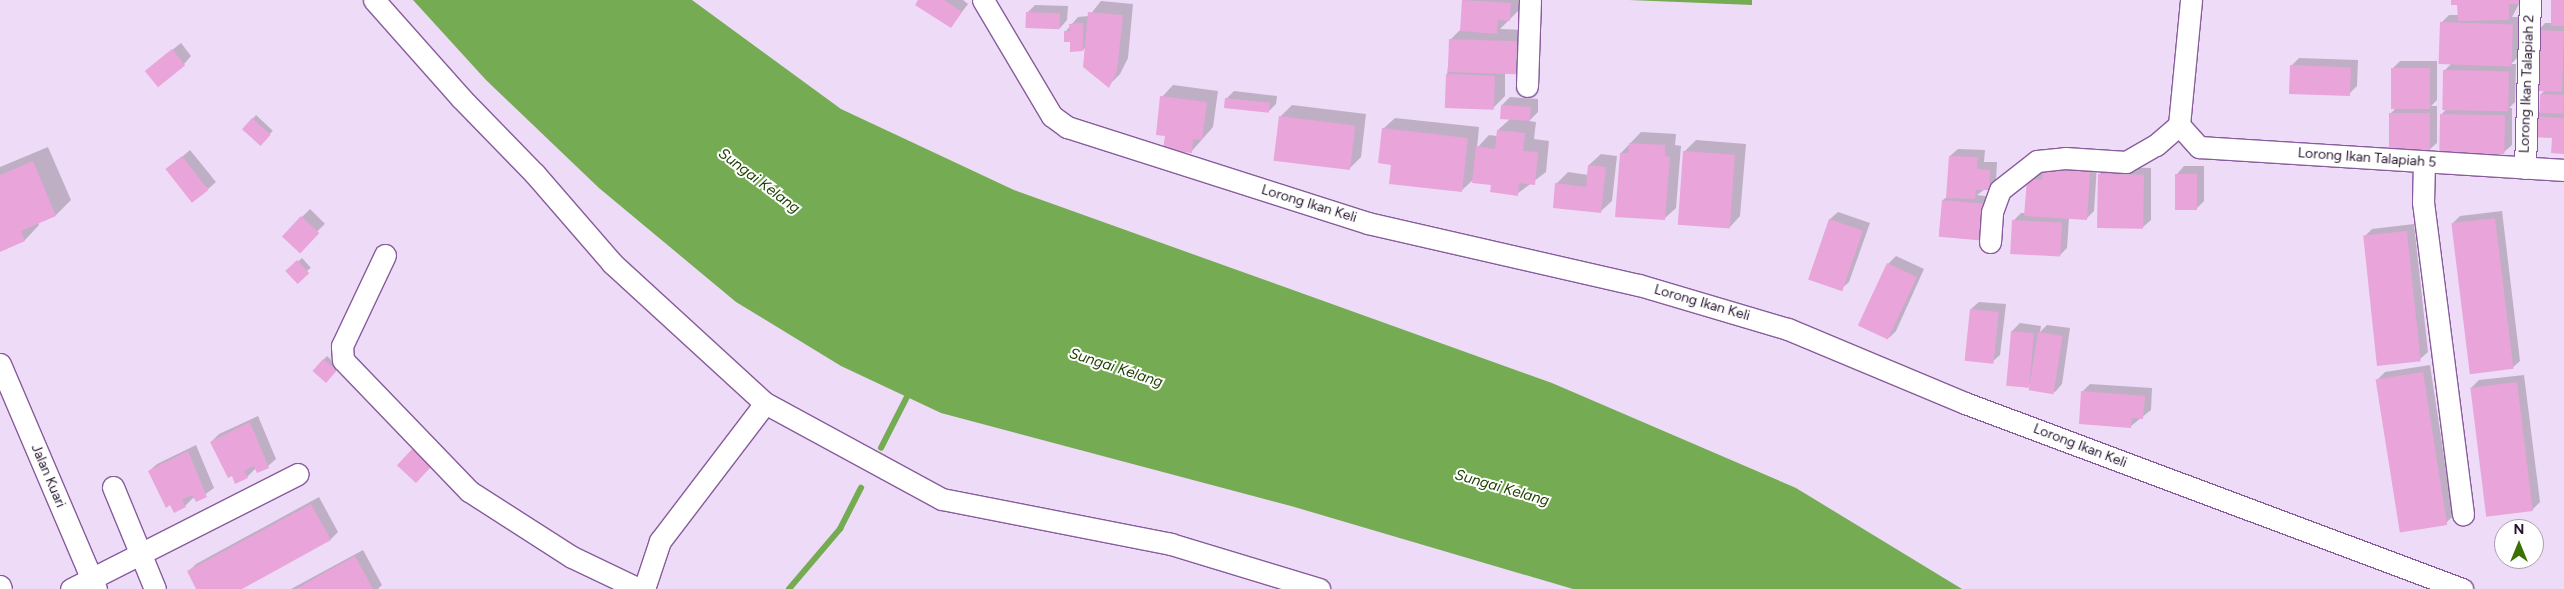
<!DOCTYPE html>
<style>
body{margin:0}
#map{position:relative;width:2564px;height:589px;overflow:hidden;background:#eedbf7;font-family:Figtree,sans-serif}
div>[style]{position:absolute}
.water>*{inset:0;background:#75ac53}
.shadow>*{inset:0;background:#0003;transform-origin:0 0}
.stream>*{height:5.5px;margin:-2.75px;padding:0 2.75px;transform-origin:2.75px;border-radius:2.75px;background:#75ac53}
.building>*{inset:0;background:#e9a4da;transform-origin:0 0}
.roads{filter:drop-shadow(1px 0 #885c9c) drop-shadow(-1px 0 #885c9c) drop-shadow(0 1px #885c9c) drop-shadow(0 -1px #885c9c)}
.minor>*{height:21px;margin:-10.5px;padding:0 10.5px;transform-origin:10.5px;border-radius:10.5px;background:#fff}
span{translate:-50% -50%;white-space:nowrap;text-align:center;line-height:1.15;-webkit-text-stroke:4px #fff;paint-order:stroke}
.street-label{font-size:14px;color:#25132d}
.water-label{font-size:15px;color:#204301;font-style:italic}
.north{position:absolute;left:2494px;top:519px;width:50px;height:50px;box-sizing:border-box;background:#fff;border:1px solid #a8a1ab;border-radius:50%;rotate:0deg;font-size:14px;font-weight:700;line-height:20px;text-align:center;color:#25132d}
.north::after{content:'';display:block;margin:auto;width:18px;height:22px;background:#3a7200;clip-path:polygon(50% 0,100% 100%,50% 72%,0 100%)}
</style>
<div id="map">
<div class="water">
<i style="clip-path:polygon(413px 0,692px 0,841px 109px,1014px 190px,1552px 383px,1796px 488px,1962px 589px,1573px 589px,1291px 506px,941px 413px,841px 366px,736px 302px,599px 188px,486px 80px)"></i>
<i style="clip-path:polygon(1629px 0,1752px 0,1752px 5px)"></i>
</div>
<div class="shadow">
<i style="clip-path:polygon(920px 0,963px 0,968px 4px,951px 26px)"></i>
<i style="clip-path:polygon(1463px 0,1521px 0,1521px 8px,1500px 29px,1528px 30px,1526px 62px,1515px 73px,1505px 73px,1505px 96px,1493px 108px,1447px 75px,1451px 39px,1461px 29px)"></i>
<i style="clip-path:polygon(2452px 0,2521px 0,2512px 17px,2520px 17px,2519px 56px,2511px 64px,2516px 64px,2515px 102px,2509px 108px,2512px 108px,2512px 145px,2504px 152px,2441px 115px,2447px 108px,2444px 71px,2452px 63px,2441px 23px,2449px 15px,2459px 15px,2459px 4px)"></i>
<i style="clip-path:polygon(2552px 0,2564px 0,2564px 153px,2535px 117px,2540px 111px,2541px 94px,2545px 90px,2538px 31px,2545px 23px,2551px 23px)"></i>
<i style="clip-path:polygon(1101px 1px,1133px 4px,1128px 58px,1120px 74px,1108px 86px,1086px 47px,1083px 50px,1065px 32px,1078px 17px,1089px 16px)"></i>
<i style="clip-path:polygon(1035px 5px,1068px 6px,1067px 20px,1060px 28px,1028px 12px)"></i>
<i style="clip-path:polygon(181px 43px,191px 56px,184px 64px,146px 71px)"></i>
<i style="clip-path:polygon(2299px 58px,2358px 60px,2357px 86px,2349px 94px,2291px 66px)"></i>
<i style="clip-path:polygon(2400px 61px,2437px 61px,2437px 100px,2431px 106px,2437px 106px,2437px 143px,2429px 150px,2390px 114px,2396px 108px,2393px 68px)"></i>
<i style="clip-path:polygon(1173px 85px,1218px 91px,1213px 127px,1191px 152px,1166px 135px,1162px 97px)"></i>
<i style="clip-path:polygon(1234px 91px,1277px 96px,1276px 104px,1269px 111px,1226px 99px)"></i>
<i style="clip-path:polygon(1510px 97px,1538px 99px,1538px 112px,1529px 121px,1536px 122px,1534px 139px,1549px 141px,1546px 172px,1517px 194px,1474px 179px,1461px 191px,1393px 164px,1383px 129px,1395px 118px,1479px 127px,1477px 148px,1489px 135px,1497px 136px,1498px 130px,1510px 119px,1501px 118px,1502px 105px)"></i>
<i style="clip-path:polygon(1292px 105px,1366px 114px,1361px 157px,1349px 169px,1280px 117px)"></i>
<i style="left:256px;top:115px;width:23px;height:18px;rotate:43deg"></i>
<i style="clip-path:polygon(1641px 132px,1676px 134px,1675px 145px,1681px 146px,1676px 208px,1664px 219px,1621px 153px)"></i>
<i style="clip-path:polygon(1696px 140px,1746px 144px,1740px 216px,1729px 228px,1684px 152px)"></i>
<i style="clip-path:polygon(48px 147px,71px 200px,56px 215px,38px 222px,39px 225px,25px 240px,0 251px,0 167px)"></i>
<i style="clip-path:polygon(1958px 149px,1985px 150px,1984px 162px,1997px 162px,1996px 181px,1977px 195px,1992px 197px,1988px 233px,1939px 236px,1943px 200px,1948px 196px,1950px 156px)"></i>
<i style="clip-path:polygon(190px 150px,216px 182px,208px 189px,176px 162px)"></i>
<i style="clip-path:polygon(1601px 154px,1617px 156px,1612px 201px,1600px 212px,1556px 184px,1568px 172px,1588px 175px,1589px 165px)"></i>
<i style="clip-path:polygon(2097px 165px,2094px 211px,2086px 219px,2069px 218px,2067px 248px,2059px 256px,2014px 220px,2021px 213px,2026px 213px,2028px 180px,2036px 172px)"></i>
<i style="clip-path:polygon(2184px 166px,2204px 166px,2204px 201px,2196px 209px,2177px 174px)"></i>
<i style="clip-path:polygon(2107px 167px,2151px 168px,2151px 220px,2143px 227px,2099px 175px)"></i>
<i style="left:310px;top:209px;width:21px;height:37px;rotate:45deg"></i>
<i style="clip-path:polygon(2502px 211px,2520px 361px,2512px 368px,2452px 224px,2460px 216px)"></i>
<i style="clip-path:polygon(1838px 212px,1870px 223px,1849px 282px,1841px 289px,1809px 278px,1830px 219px)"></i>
<i style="clip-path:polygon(2414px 224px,2428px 352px,2420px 359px,2364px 237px,2372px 229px)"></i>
<i style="clip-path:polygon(1896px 256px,1924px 269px,1896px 331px,1889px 338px,1888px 264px)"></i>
<i style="left:302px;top:258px;width:13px;height:20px;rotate:48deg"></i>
<i style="clip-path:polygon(1979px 302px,2006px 304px,2000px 355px,1992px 362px,1971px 309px)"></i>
<i style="clip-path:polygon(2020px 323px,2041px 326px,2040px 332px,2047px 325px,2070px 328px,2062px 384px,2055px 392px,2032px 382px,2026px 388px,2012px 331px)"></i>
<i style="left:327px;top:356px;width:16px;height:19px;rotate:43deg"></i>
<i style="clip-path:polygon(2430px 365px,2453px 516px,2445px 524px,2377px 380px,2385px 372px)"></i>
<i style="clip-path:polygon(2524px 375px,2540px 502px,2532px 510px,2471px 388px,2479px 380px)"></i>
<i style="clip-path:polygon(2090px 384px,2152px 388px,2151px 410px,2131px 426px,2083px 391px)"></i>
<i style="clip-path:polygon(258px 416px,276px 459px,268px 466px,256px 468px,247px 477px,211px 442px,219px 434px)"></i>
<i style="clip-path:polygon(196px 445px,214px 488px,196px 501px,194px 497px,185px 506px,149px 471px,157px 464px)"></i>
<i style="clip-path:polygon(319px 497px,338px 532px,331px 539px,239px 589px,198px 589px,188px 572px,196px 564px)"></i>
<i style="clip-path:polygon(363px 550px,382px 585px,378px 589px,291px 589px)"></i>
</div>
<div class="stream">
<i style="left:881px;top:448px;width:57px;rotate:-63deg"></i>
<i style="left:789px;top:589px;width:79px;rotate:-49.6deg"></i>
<i style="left:840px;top:529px;width:46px;rotate:-62.9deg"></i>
</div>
<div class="building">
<i style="clip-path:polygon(918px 0,944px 0,962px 12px,951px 28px,915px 5px)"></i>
<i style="clip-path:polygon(1462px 0,1511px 3px,1510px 21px,1498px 20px,1497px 34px,1460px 31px)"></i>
<i style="clip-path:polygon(2451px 0,2519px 0,2519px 4px,2509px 4px,2509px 20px,2458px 21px,2457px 5px,2451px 5px)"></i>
<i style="left:2551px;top:0;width:13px;height:26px"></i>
<i style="left:1026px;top:12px;width:34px;height:16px;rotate:2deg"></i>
<i style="clip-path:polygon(1088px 12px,1123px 15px,1117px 71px,1109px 88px,1083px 67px)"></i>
<i style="left:2440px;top:22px;width:73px;height:42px;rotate:2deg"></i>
<i style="clip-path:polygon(1083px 23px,1083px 51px,1070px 52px,1070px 42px,1064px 42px,1064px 31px,1070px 31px,1069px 24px)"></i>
<i style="left:2536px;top:30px;width:28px;height:61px;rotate:2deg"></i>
<i style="left:1449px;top:39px;width:68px;height:33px;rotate:2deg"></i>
<i style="left:172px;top:49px;width:21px;height:35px;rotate:51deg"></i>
<i style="left:2290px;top:65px;width:61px;height:29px;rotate:2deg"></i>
<i style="left:2391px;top:68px;width:39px;height:41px"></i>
<i style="left:2443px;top:70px;width:66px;height:40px;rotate:1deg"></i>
<i style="left:1446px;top:74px;width:49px;height:34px;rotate:2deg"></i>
<i style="left:2540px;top:94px;width:24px;height:19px;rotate:2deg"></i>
<i style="clip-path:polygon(1160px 96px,1207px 102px,1202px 140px,1193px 139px,1192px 153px,1163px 150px,1165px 136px,1156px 135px)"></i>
<i style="left:1225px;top:98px;width:45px;height:10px;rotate:6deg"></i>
<i style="left:1501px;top:105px;width:30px;height:14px;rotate:4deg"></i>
<i style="left:2389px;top:113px;width:41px;height:39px"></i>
<i style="left:2440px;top:114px;width:65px;height:39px;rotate:1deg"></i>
<i style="left:1279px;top:116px;width:77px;height:45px;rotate:7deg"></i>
<i style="clip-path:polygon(2534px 116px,2564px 118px,2564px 154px,2551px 153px,2552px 138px,2532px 137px)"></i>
<i style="left:252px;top:118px;width:25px;height:15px;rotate:42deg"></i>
<i style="clip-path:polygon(1382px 128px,1468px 138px,1462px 192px,1389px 184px,1391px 165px,1378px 163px)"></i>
<i style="clip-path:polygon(1497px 130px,1525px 133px,1523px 151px,1538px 152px,1535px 185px,1519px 183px,1518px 196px,1490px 192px,1491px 185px,1472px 183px,1476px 146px,1495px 149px)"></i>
<i style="clip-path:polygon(1629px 143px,1665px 145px,1665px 156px,1670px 157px,1665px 220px,1615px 217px,1620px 153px,1628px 153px)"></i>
<i style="left:1683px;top:151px;width:52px;height:74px;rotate:4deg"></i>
<i style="left:182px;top:156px;width:43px;height:21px;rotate:52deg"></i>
<i style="clip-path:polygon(1949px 156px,1978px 157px,1977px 169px,1990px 170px,1989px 190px,1976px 190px,1975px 199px,1946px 198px)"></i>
<i style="clip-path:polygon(33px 161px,56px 216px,21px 231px,25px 241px,0 252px,0 175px)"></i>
<i style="clip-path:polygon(1588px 165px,1606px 167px,1601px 213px,1553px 208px,1555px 183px,1586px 187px)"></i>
<i style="clip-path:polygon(2043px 169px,2090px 172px,2087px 220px,2024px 216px,2027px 179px,2042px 180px)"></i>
<i style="left:2098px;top:174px;width:46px;height:54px;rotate:1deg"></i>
<i style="left:2175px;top:174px;width:22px;height:36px"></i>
<i style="left:1942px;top:200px;width:43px;height:37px;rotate:5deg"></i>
<i style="left:301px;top:216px;width:25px;height:28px;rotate:43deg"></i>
<i style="left:2495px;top:218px;width:152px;height:44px;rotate:83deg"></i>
<i style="left:1829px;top:219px;width:36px;height:64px;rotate:19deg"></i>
<i style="left:2012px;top:220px;width:50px;height:34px;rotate:3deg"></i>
<i style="left:2407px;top:231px;width:131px;height:44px;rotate:84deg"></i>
<i style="left:297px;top:260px;width:18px;height:16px;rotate:47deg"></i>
<i style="left:1887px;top:263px;width:33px;height:69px;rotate:25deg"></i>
<i style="left:1970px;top:309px;width:29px;height:52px;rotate:6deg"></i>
<i style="left:2011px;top:331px;width:23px;height:55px;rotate:5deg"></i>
<i style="left:2038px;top:332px;width:25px;height:59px;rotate:9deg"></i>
<i style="left:323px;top:359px;width:18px;height:16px;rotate:41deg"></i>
<i style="left:2423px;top:372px;width:155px;height:48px;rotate:81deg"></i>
<i style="left:2517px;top:382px;width:130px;height:47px;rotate:83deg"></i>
<i style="clip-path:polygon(2081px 391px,2145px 396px,2143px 419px,2132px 418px,2131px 428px,2079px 424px)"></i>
<i style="clip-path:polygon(250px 422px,269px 468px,257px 473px,254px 466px,244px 471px,248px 478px,235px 484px,232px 476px,228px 478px,210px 442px)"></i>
<i style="left:414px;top:447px;width:26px;height:25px;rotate:43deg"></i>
<i style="clip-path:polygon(188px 451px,207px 497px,196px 502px,192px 495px,182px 500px,186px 507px,174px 513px,170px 505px,166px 508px,148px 471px)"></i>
<i style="clip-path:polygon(311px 504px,331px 540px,242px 589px,196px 589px,187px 571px)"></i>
<i style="clip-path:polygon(355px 556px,373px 589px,296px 589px,308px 582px)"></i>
</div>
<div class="roads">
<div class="minor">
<i style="left:374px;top:0;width:131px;rotate:48.4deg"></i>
<i style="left:461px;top:98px;width:106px;rotate:45.8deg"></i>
<i style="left:535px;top:174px;width:118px;rotate:49.1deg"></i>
<i style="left:612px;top:263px;width:207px;rotate:42.5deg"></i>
<i style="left:765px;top:403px;width:201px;rotate:28.5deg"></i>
<i style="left:942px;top:499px;width:233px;rotate:11.1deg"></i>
<i style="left:1171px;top:544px;width:155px;rotate:16.9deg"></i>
<i style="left:983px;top:0;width:135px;rotate:59.3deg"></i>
<i style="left:1052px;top:116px;width:19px;rotate:36deg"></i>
<i style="left:1067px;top:127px;width:316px;rotate:17.7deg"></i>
<i style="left:1368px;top:223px;width:278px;rotate:12.9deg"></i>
<i style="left:1639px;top:285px;width:155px;rotate:16.5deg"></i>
<i style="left:1788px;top:329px;width:192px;rotate:22.7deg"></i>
<i style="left:1965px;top:403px;width:531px;rotate:20.52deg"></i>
<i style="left:1527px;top:86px;width:86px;rotate:-88deg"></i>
<i style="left:2179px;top:125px;width:30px;rotate:48deg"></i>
<i style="left:2199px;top:147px;width:366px;rotate:3.6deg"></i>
<i style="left:2424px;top:162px;width:40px;rotate:91.4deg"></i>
<i style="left:2423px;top:202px;width:315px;rotate:82.7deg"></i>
<i style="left:2525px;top:168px;width:168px;rotate:-88.3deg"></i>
<i style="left:1990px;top:242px;width:30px;rotate:-86deg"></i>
<i style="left:1992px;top:212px;width:23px;rotate:-70deg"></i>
<i style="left:2000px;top:190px;width:47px;rotate:-38.1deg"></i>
<i style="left:2037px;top:161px;width:28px;rotate:-6deg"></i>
<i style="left:2065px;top:158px;width:61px;rotate:3.8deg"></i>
<i style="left:2126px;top:162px;width:34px;rotate:-30deg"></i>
<i style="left:2156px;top:145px;width:30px;rotate:-41deg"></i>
<i style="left:2179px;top:125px;width:126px;rotate:-84.5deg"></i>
<i style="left:385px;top:255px;width:101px;rotate:115.3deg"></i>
<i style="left:342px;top:346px;width:14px;rotate:86deg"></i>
<i style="left:343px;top:360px;width:182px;rotate:46.1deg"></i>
<i style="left:469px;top:491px;width:122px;rotate:32.7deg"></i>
<i style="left:572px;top:557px;width:74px;rotate:25.5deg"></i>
<i style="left:0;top:364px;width:245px;rotate:66.9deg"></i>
<i style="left:113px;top:487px;width:110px;rotate:67.6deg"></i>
<i style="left:0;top:586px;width:3px;rotate:72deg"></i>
<i style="left:71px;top:589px;width:254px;rotate:-26.9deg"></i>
<i style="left:644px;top:589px;width:51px;rotate:-71.6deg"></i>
<i style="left:660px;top:541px;width:173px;rotate:-52.7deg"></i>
</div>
</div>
<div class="street-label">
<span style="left:2527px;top:84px;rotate:-88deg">Lorong Ikan Talapiah 2</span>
<span style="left:2367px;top:158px;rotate:4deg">Lorong Ikan Talapiah 5</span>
<span style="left:1309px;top:204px;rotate:17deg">Lorong Ikan Keli</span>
<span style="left:1702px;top:303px;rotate:16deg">Lorong Ikan Keli</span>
<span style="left:2080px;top:446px;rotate:21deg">Lorong Ikan Keli</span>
<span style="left:48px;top:476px;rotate:67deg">Jalan Kuari</span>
</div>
<div class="water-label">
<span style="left:759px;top:181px;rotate:37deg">Sungai Kelang</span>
<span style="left:1116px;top:368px;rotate:18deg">Sungai Kelang</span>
<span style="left:1502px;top:488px;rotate:16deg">Sungai Kelang</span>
</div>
<div class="north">N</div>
</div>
